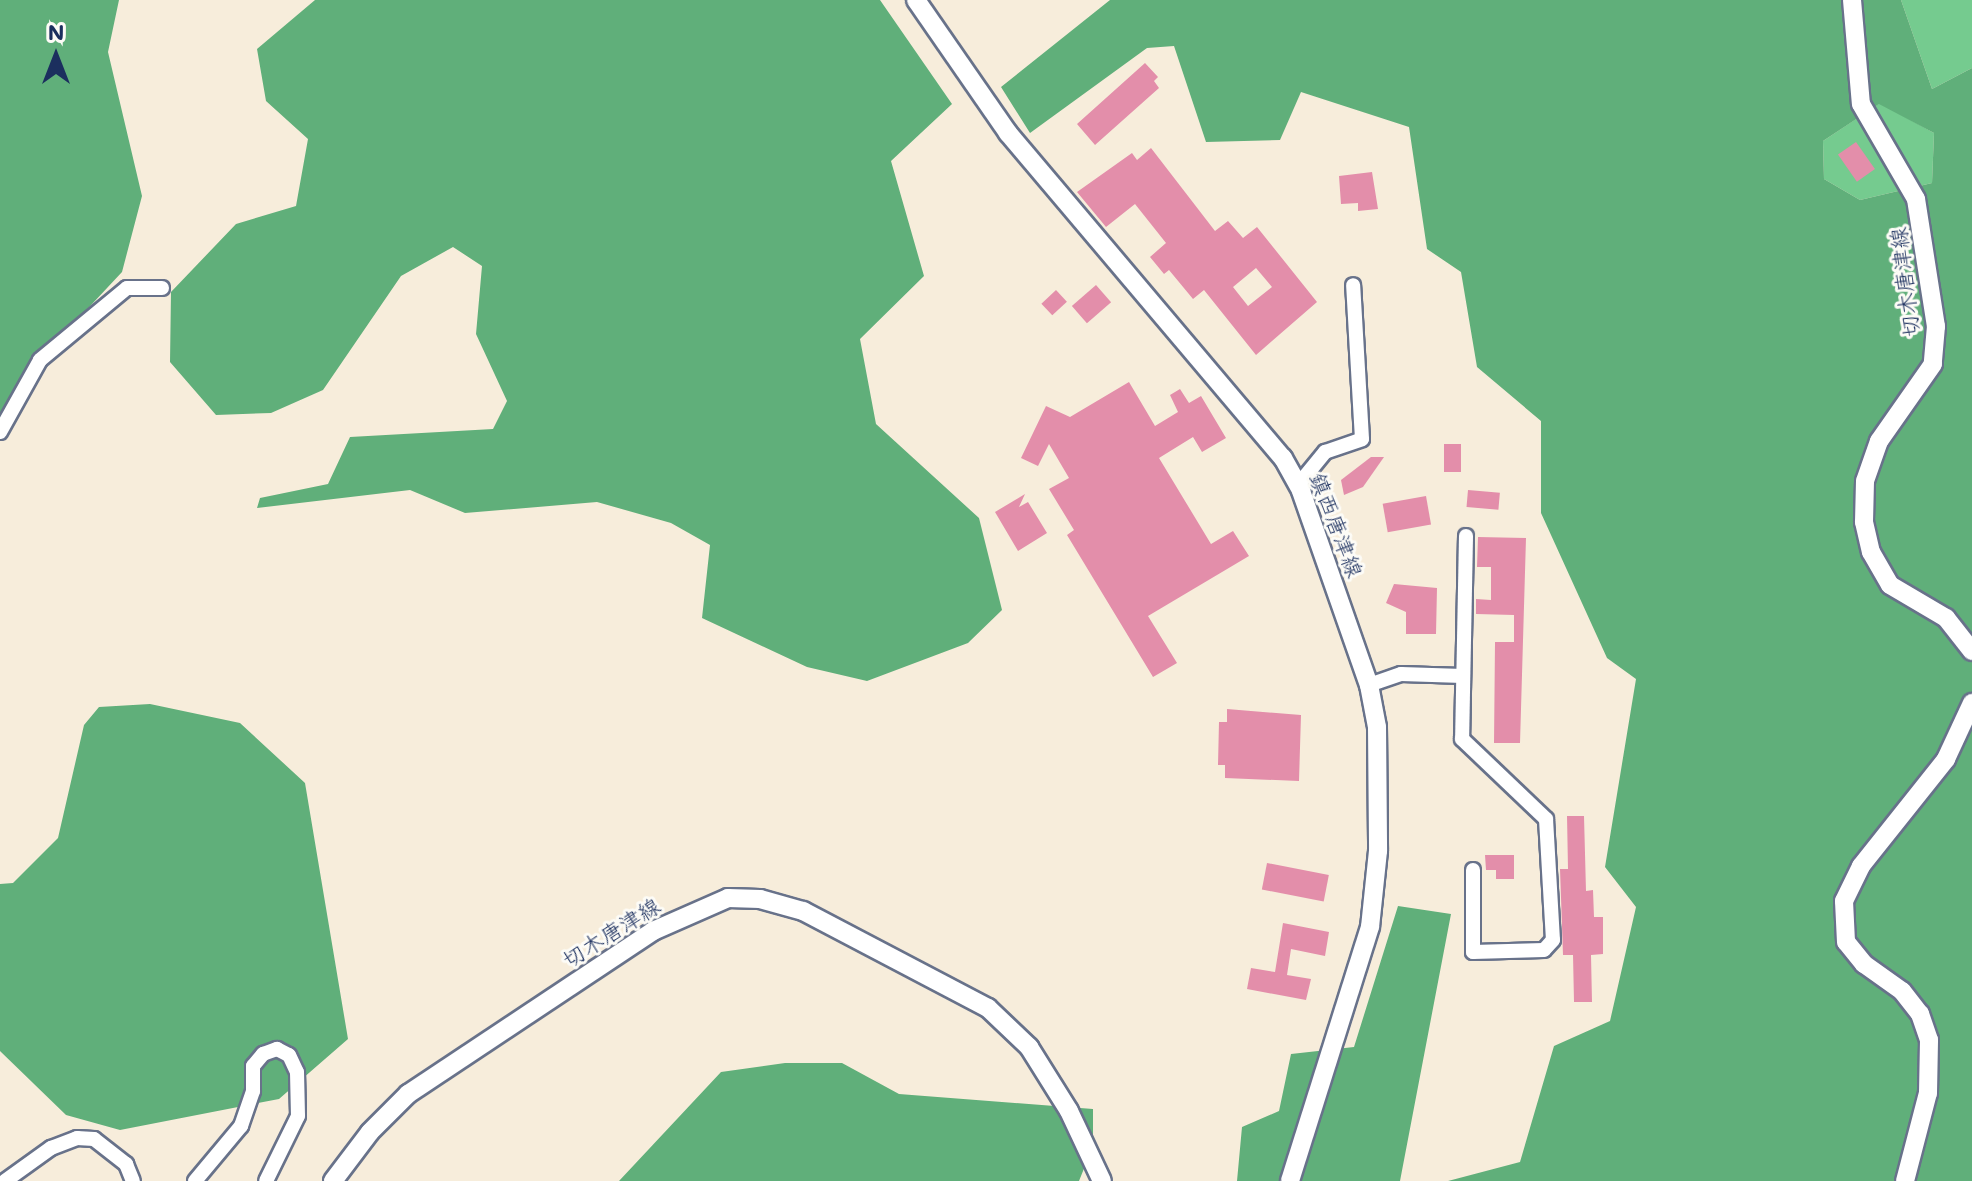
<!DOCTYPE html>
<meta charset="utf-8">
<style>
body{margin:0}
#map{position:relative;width:1972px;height:1181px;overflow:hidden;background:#f7eddb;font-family:Mali,"Klee One",sans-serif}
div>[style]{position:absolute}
.green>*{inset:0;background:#75cb8f}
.forest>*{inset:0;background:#60af7a}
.building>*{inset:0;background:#e38eaa;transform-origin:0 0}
.roads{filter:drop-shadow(2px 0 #68728a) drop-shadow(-2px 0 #68728a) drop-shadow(0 2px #68728a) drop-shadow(0 -2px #68728a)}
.street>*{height:14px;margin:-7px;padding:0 7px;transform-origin:7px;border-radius:7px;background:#fff}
.secondary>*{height:18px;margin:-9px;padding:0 9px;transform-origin:9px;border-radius:9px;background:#fff}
span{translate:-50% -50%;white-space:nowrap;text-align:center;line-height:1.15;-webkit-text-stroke:6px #fdfcf7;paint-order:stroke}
.street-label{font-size:22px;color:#1b2f5e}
.north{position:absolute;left:16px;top:16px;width:80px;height:80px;-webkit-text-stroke:6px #fdfcf7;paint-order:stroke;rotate:0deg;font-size:22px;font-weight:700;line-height:32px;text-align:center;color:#1b2f5e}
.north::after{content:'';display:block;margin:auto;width:28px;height:36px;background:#1b2f5e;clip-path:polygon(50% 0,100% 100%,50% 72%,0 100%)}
</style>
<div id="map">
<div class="green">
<i style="clip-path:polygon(1901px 0,1972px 0,1972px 68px,1932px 89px)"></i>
<i style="clip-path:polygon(1880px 103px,1934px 133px,1932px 183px,1860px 200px,1824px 179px,1823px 141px)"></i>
</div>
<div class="forest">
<i style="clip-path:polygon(0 0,119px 0,108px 52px,142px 196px,122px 272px,35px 365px,0 424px)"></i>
<i style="clip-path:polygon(315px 0,880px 0,952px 104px,891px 161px,924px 276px,860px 339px,876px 424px,979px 518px,1002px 610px,968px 643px,867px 681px,807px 667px,702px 618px,710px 545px,671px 523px,597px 502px,465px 513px,410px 490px,257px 508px,260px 498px,328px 484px,350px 437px,493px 429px,507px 401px,476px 334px,482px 266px,453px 247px,401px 276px,323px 390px,271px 413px,216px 415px,170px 362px,171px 292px,236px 224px,296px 206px,308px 139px,266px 101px,257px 49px)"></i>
<i style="clip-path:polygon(evenodd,1110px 0,1901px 0,1932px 89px,1972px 68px,1972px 1181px,1448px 1181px,1520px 1162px,1554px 1046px,1610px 1021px,1636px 907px,1605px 867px,1636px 679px,1607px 658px,1541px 513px,1541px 421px,1477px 367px,1461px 272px,1427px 249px,1409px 127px,1301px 92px,1280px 140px,1206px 142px,1174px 46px,1147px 48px,1030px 133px,1001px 87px,1110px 0,1879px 104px,1934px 133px,1932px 183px,1860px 200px,1824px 179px,1823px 141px,1879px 104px)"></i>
<i style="clip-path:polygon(150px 704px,240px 723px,305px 783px,348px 1039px,279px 1099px,120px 1130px,66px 1115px,0 1051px,0 884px,13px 883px,58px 838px,84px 725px,99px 707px)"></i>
<i style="clip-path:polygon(1398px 906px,1451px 914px,1400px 1181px,1237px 1181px,1242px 1127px,1279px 1111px,1291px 1054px,1354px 1047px)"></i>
<i style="clip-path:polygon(785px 1063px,842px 1063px,899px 1094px,1093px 1109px,1093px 1146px,1079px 1181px,619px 1181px,721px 1072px)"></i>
</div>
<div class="building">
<i style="clip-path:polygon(1145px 63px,1158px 77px,1154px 81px,1159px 88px,1095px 145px,1077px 124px)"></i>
<i style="left:1856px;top:142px;width:33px;height:22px;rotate:55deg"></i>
<i style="clip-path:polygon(evenodd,1151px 148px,1215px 231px,1228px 221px,1243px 238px,1257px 227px,1317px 302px,1256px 355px,1204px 290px,1193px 299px,1169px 270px,1164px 274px,1150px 257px,1166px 243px,1135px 204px,1106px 227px,1077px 192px,1132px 153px,1137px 160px,1151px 148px,1256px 268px,1272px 287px,1248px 306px,1233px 287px,1256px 268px)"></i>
<i style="clip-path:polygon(1372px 172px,1378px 209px,1358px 211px,1358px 203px,1341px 204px,1339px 176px)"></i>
<i style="left:1096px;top:285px;width:23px;height:32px;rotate:49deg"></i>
<i style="left:1056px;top:290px;width:16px;height:20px;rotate:47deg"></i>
<i style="clip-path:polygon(1129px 382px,1155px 426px,1178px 412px,1170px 395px,1180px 389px,1189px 403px,1201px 396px,1226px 438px,1202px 452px,1193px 437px,1159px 458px,1211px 544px,1233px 531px,1249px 556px,1148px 616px,1177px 663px,1153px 677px,1067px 535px,1074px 530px,1049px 489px,1069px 478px,1049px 444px,1038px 466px,1021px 458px,1046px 406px,1070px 417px)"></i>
<i style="left:1461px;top:444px;width:28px;height:17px;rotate:90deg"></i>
<i style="clip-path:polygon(1371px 457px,1384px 457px,1363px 487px,1344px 495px,1341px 480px)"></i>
<i style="left:1468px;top:490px;width:32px;height:17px;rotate:5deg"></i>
<i style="clip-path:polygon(1025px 494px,1019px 507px,1028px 502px,1047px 533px,1018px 551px,995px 512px)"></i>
<i style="left:1426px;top:496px;width:29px;height:44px;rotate:80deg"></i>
<i style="clip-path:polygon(1478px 537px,1526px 538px,1520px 743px,1494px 743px,1495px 642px,1514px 642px,1514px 615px,1476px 614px,1476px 599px,1491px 600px,1491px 567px,1477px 567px)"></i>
<i style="clip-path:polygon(1394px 584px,1437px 588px,1436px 634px,1406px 634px,1406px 612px,1386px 603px)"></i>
<i style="clip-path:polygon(1227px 709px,1301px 715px,1299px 781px,1225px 778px,1225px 765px,1218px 765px,1219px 722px,1227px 722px)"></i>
<i style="clip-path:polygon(1567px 816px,1584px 816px,1586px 891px,1593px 890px,1594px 917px,1603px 917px,1603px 954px,1591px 955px,1592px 1002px,1574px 1002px,1573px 955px,1563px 955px,1560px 869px,1568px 869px)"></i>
<i style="clip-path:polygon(1485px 855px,1514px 855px,1514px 879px,1496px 879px,1496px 870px,1486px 870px)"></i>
<i style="left:1267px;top:863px;width:63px;height:27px;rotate:11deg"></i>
<i style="clip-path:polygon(1283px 923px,1329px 932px,1325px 956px,1291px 949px,1287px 975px,1311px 979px,1306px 1000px,1247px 989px,1251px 968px,1275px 972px)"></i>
</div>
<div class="roads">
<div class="street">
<i style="left:0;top:432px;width:82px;rotate:-60.9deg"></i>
<i style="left:40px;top:360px;width:113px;rotate:-39.6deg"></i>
<i style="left:127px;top:288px;width:35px"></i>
<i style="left:1298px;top:485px;width:43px;rotate:-50.7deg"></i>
<i style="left:1325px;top:452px;width:39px;rotate:-19deg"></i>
<i style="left:1362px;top:439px;width:154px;rotate:-93.3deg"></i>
<i style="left:1466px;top:536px;width:203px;rotate:91.1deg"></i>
<i style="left:1462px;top:739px;width:116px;rotate:43.6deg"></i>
<i style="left:1546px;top:819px;width:121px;rotate:86.7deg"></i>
<i style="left:1553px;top:940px;width:13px;rotate:132deg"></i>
<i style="left:1544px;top:950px;width:71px;rotate:178.4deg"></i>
<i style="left:1473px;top:952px;width:82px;rotate:-90deg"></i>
<i style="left:1369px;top:685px;width:34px;rotate:-19deg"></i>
<i style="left:1401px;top:674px;width:62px;rotate:1.8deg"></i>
<i style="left:5px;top:1181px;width:57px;rotate:-35.7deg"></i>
<i style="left:51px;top:1148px;width:28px;rotate:-21deg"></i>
<i style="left:77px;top:1138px;width:17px;rotate:3deg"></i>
<i style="left:94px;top:1139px;width:41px;rotate:38deg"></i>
<i style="left:126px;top:1164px;width:18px;rotate:68deg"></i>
<i style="left:195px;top:1181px;width:72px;rotate:-50.1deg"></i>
<i style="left:241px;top:1126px;width:37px;rotate:-71deg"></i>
<i style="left:253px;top:1091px;width:25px;rotate:-90deg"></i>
<i style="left:253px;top:1066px;width:16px;rotate:-50deg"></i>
<i style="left:263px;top:1054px;width:15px;rotate:-20deg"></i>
<i style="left:277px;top:1049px;width:13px;rotate:27deg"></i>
<i style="left:289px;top:1055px;width:19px;rotate:65deg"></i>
<i style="left:297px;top:1072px;width:44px;rotate:88.7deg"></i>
<i style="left:298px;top:1116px;width:72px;rotate:116.2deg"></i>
</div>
<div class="secondary">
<i style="left:916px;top:0;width:162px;rotate:55.3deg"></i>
<i style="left:1008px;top:133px;width:426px;rotate:49.8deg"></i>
<i style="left:1283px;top:458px;width:38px;rotate:61deg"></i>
<i style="left:1301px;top:491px;width:206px;rotate:70.7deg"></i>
<i style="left:1369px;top:685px;width:43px;rotate:79.2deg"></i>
<i style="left:1377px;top:727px;width:124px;rotate:89.5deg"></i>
<i style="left:1378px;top:851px;width:76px;rotate:96deg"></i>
<i style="left:1370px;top:927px;width:266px;rotate:107.5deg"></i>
<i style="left:1852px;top:0;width:104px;rotate:85.1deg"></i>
<i style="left:1861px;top:104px;width:110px;rotate:59.9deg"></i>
<i style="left:1916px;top:199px;width:129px;rotate:81.1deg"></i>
<i style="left:1936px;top:326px;width:38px;rotate:95deg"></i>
<i style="left:1933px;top:364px;width:94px;rotate:125deg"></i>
<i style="left:1879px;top:441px;width:42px;rotate:109.3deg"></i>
<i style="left:1865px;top:481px;width:41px;rotate:91.4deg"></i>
<i style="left:1864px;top:522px;width:31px;rotate:77deg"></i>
<i style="left:1871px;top:552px;width:38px;rotate:60deg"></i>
<i style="left:1890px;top:585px;width:65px;rotate:30.5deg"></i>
<i style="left:1946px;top:618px;width:42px;rotate:51.8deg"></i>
<i style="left:333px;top:1181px;width:61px;rotate:-52.9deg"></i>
<i style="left:370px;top:1132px;width:54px;rotate:-45deg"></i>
<i style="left:408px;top:1094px;width:294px;rotate:-33.6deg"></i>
<i style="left:653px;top:931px;width:82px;rotate:-23.7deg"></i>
<i style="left:728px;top:898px;width:32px;rotate:2deg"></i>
<i style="left:760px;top:899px;width:45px;rotate:15.6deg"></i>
<i style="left:803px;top:911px;width:209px;rotate:27.7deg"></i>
<i style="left:988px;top:1008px;width:57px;rotate:43.6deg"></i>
<i style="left:1029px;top:1047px;width:75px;rotate:58deg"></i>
<i style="left:1069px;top:1111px;width:77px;rotate:64.8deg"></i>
<i style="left:1905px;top:1181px;width:91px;rotate:-75.4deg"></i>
<i style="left:1928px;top:1093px;width:53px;rotate:-88.9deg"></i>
<i style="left:1929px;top:1040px;width:28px;rotate:-109deg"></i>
<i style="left:1920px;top:1014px;width:29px;rotate:-128deg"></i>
<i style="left:1902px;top:991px;width:47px;rotate:-144.6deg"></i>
<i style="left:1864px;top:964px;width:28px;rotate:-129deg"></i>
<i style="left:1846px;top:942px;width:41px;rotate:-92.8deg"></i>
<i style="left:1844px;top:901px;width:39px;rotate:-64deg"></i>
<i style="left:1861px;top:866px;width:137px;rotate:-51.5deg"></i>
<i style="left:1946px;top:759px;width:62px;rotate:-65.1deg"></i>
</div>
</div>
<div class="street-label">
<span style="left:1904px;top:282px;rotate:-97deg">切木唐津線</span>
<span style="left:1337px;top:525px;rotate:69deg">鎮西唐津線</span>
<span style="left:611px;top:932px;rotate:-32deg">切木唐津線</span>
</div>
<div class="north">N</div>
</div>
